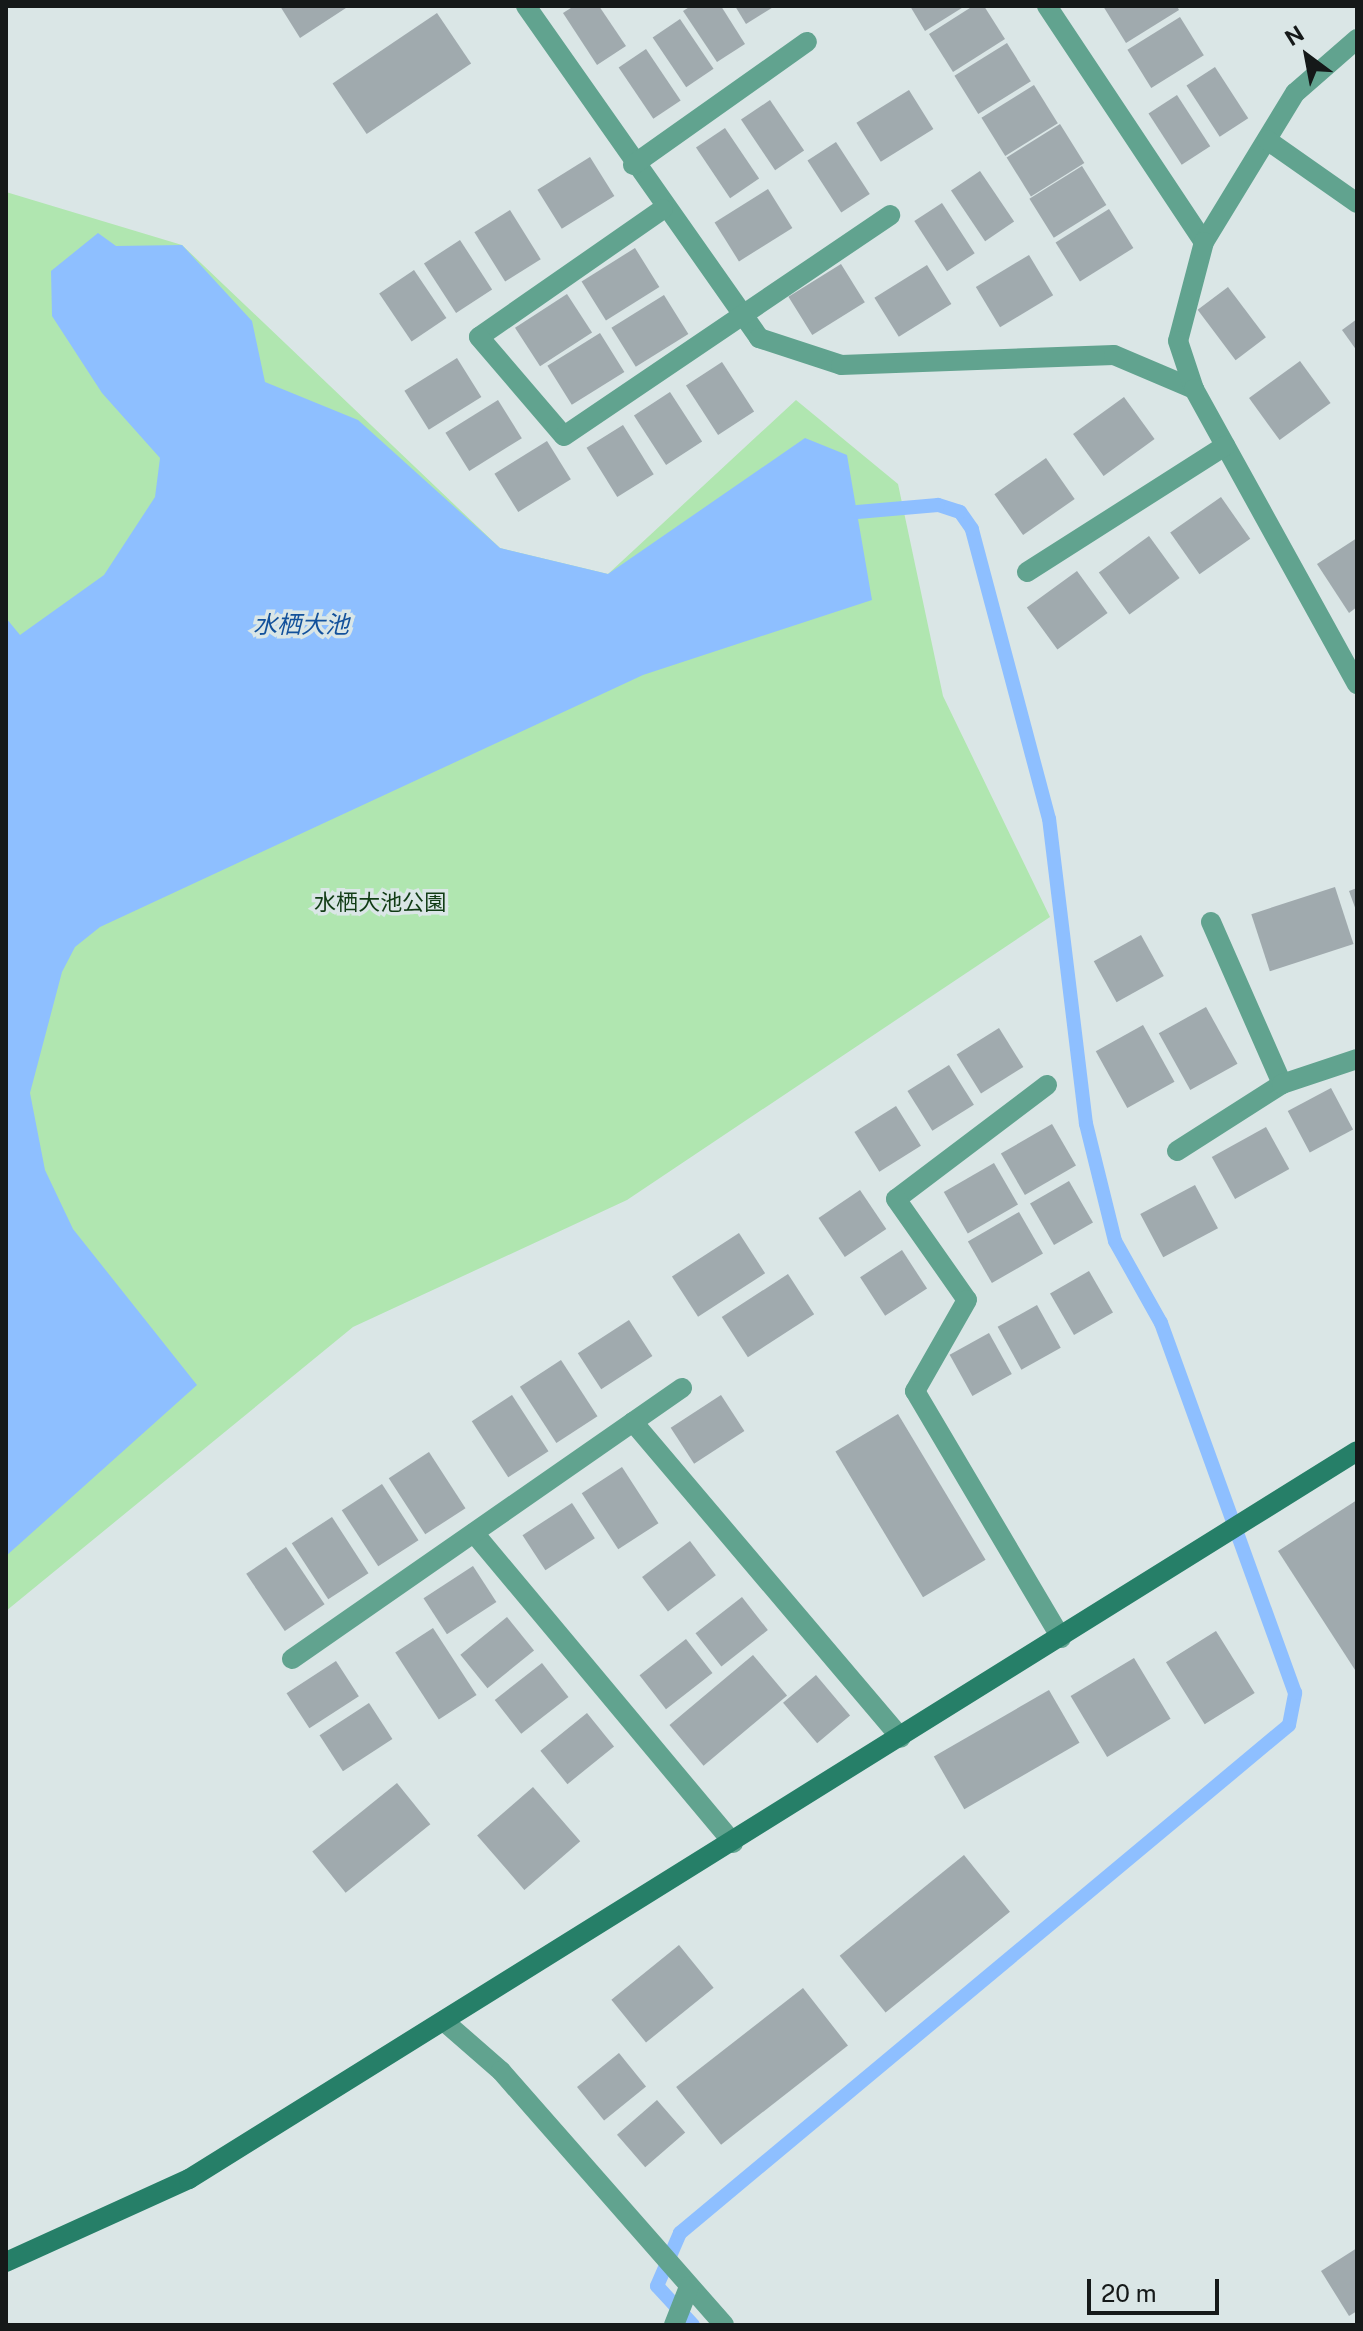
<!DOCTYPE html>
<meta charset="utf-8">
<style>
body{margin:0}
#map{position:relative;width:1363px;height:2331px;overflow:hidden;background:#dae6e6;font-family:"Public Sans","Noto Sans JP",sans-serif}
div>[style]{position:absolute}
.green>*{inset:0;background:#b0e6b0}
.water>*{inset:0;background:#8ebfff}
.stream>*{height:14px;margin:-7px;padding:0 7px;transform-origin:7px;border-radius:7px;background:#8ebfff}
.building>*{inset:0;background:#a0aaae;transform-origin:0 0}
.street>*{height:20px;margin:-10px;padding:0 10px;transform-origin:10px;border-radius:10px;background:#61a38f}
.secondary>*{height:20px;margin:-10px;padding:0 10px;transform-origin:10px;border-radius:10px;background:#267f68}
span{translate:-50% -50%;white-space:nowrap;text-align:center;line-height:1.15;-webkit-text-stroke:7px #dae6e6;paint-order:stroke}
.park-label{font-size:22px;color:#113c15}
.water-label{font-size:24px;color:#12519b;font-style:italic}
.frame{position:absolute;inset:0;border:8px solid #151919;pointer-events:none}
.north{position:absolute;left:1267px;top:16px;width:80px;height:80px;-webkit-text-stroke:6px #dae6e6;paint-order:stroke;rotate:328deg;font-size:22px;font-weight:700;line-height:32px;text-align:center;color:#151919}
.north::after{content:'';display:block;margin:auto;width:28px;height:36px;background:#151919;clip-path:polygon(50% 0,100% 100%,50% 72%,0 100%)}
.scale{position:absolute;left:1087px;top:2279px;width:132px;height:36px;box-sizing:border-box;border:4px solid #151919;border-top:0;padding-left:10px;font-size:24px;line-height:28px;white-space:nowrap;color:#151919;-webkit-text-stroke:6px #dae6e6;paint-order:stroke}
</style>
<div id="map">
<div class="green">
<i style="clip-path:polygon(6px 192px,182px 245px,500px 548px,608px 574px,796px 400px,898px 484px,943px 696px,1050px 917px,627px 1200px,353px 1327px,6px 1611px)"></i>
</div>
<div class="water">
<i style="clip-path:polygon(98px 233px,116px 246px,182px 245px,252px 321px,265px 382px,358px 420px,500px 548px,608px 574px,805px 438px,847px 455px,872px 600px,643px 675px,100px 927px,75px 947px,62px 972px,30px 1093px,45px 1170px,73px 1229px,197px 1385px,6px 1556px,6px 618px,20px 635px,104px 575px,155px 497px,160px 458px,102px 393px,52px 316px,51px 271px)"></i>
</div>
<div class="stream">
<i style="left:693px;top:2325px;width:53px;rotate:-132.7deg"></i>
<i style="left:657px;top:2286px;width:58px;rotate:-66.5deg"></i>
<i style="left:680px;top:2233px;width:793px;rotate:-39.83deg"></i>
<i style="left:1289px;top:1725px;width:33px;rotate:-79deg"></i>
<i style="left:1295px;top:1693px;width:394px;rotate:-109.9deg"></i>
<i style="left:1161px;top:1323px;width:94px;rotate:-119.3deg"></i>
<i style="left:1115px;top:1241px;width:121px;rotate:-103.9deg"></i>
<i style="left:1086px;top:1124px;width:307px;rotate:-96.9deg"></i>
<i style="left:1049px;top:819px;width:300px;rotate:-104.9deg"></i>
<i style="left:972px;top:529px;width:21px;rotate:-125deg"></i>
<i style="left:960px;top:512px;width:23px;rotate:-162deg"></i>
<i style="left:938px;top:505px;width:81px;rotate:175.1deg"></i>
</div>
<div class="building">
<i style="clip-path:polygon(280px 6px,349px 6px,300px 38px)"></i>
<i style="clip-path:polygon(574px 6px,599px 6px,626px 46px,597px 65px,563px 13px)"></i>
<i style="clip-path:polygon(691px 6px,721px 6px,745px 44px,717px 62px,683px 11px)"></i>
<i style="clip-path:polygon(735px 6px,775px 6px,746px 24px)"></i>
<i style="clip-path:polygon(910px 6px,965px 6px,925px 31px)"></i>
<i style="clip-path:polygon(973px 6px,984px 6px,1005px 39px,953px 72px,929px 34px)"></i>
<i style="clip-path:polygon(1103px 6px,1177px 6px,1179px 10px,1126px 43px)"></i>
<i style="left:437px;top:13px;width:61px;height:126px;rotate:56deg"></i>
<i style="left:1180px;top:17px;width:45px;height:62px;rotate:58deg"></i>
<i style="left:680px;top:19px;width:60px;height:33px;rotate:56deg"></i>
<i style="left:1007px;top:43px;width:45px;height:62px;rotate:58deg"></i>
<i style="left:646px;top:49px;width:62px;height:33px;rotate:56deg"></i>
<i style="left:1215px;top:67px;width:61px;height:34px;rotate:57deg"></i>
<i style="left:1034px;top:85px;width:45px;height:62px;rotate:58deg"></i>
<i style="left:909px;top:90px;width:46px;height:62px;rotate:58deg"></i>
<i style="left:1177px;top:95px;width:61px;height:34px;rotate:57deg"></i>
<i style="left:770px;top:100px;width:61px;height:35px;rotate:56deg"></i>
<i style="left:1060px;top:124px;width:46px;height:63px;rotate:58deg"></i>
<i style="left:725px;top:128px;width:61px;height:35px;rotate:56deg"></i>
<i style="left:836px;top:142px;width:62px;height:34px;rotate:57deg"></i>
<i style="left:590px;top:157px;width:46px;height:62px;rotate:58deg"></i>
<i style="left:1082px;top:166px;width:46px;height:62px;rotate:58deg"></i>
<i style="left:980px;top:171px;width:61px;height:35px;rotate:56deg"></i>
<i style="left:768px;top:189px;width:46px;height:63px;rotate:58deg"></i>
<i style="left:942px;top:203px;width:60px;height:33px;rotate:57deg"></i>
<i style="left:1109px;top:209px;width:46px;height:63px;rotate:58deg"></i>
<i style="left:510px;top:210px;width:58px;height:42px;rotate:58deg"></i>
<i style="left:460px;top:240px;width:59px;height:43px;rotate:57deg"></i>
<i style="left:635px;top:248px;width:46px;height:63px;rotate:58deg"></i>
<i style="left:1029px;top:255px;width:47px;height:62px;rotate:59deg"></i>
<i style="left:841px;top:264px;width:45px;height:62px;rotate:58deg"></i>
<i style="left:927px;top:265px;width:46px;height:62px;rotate:58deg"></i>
<i style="left:414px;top:270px;width:58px;height:42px;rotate:56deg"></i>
<i style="left:1228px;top:287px;width:63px;height:38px;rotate:53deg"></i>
<i style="left:567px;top:294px;width:46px;height:62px;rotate:57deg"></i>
<i style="left:664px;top:295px;width:46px;height:62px;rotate:58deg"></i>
<i style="clip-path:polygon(1357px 319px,1357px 351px,1342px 330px)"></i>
<i style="left:600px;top:333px;width:46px;height:62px;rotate:58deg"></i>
<i style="left:457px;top:358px;width:46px;height:62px;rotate:58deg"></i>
<i style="left:1300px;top:361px;width:52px;height:63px;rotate:54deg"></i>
<i style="left:722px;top:362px;width:59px;height:43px;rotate:57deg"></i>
<i style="left:670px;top:392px;width:59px;height:43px;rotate:57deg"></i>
<i style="left:1124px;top:397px;width:52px;height:63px;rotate:54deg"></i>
<i style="left:498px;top:400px;width:45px;height:62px;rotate:58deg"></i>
<i style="left:623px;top:425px;width:58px;height:43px;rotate:58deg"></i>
<i style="left:547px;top:441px;width:45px;height:62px;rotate:58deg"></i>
<i style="left:1046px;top:458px;width:50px;height:63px;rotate:55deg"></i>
<i style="left:1221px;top:497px;width:51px;height:62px;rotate:55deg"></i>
<i style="left:1149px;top:536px;width:52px;height:62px;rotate:54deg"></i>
<i style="clip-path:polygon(1357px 538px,1357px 607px,1349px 613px,1317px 564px)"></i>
<i style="left:1077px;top:571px;width:52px;height:62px;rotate:54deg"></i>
<i style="left:1335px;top:887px;width:60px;height:88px;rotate:72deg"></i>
<i style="clip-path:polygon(1357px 888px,1357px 913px,1349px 891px)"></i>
<i style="left:1141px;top:935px;width:47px;height:54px;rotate:61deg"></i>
<i style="left:1206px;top:1007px;width:65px;height:54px;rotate:61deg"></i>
<i style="left:1143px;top:1025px;width:65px;height:54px;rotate:61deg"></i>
<i style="left:999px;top:1028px;width:46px;height:50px;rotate:58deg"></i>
<i style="left:949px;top:1065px;width:47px;height:49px;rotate:58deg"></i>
<i style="left:1331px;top:1088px;width:47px;height:49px;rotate:62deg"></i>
<i style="left:896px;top:1106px;width:47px;height:49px;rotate:58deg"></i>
<i style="left:1052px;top:1124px;width:48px;height:59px;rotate:60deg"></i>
<i style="left:1266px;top:1127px;width:48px;height:62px;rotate:61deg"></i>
<i style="left:994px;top:1163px;width:48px;height:58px;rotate:60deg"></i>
<i style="left:1069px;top:1181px;width:48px;height:45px;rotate:60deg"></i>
<i style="left:1195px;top:1185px;width:49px;height:62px;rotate:62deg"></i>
<i style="left:860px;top:1190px;width:47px;height:50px;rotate:56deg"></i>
<i style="left:1019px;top:1212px;width:48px;height:59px;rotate:60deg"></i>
<i style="left:739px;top:1233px;width:48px;height:80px;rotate:57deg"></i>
<i style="left:902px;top:1250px;width:46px;height:50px;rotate:57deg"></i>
<i style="left:1089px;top:1271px;width:48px;height:45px;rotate:60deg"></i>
<i style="left:788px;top:1274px;width:48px;height:79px;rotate:57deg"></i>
<i style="left:1037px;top:1305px;width:49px;height:45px;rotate:61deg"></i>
<i style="left:629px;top:1320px;width:43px;height:61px;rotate:57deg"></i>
<i style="left:989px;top:1333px;width:47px;height:45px;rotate:61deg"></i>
<i style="left:561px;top:1360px;width:67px;height:49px;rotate:57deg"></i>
<i style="left:512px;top:1395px;width:67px;height:48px;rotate:57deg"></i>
<i style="left:721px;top:1395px;width:43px;height:60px;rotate:57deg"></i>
<i style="left:898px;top:1414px;width:170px;height:73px;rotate:59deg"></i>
<i style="left:429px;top:1452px;width:67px;height:48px;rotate:57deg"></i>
<i style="left:622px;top:1467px;width:67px;height:48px;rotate:57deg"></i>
<i style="left:382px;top:1484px;width:67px;height:48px;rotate:57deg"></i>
<i style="clip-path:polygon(1357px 1500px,1357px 1673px,1278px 1551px)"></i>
<i style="left:572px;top:1503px;width:42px;height:59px;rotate:57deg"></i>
<i style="left:332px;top:1517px;width:67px;height:48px;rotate:57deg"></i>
<i style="left:690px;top:1541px;width:43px;height:60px;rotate:53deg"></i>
<i style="left:286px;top:1547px;width:69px;height:48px;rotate:56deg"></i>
<i style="left:473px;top:1566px;width:43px;height:59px;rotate:57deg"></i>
<i style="left:742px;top:1597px;width:42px;height:59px;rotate:52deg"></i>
<i style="left:507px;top:1617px;width:43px;height:60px;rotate:51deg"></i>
<i style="left:433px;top:1628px;width:80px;height:45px;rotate:57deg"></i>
<i style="left:1216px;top:1631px;width:73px;height:59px;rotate:58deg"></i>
<i style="left:686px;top:1639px;width:43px;height:59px;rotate:52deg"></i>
<i style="left:753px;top:1655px;width:53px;height:109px;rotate:50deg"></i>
<i style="left:1134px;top:1658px;width:71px;height:74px;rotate:59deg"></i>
<i style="left:336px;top:1661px;width:42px;height:59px;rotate:57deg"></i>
<i style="left:542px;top:1663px;width:43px;height:60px;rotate:52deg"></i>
<i style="left:816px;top:1675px;width:53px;height:43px;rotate:50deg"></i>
<i style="left:1049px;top:1690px;width:61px;height:133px;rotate:60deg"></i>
<i style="left:369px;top:1703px;width:43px;height:59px;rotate:57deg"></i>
<i style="left:587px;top:1713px;width:43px;height:60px;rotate:51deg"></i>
<i style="left:397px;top:1783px;width:53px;height:109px;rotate:51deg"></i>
<i style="left:533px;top:1787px;width:72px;height:74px;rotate:49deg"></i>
<i style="left:964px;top:1855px;width:73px;height:160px;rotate:51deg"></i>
<i style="left:679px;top:1945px;width:55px;height:87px;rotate:51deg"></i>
<i style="left:803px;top:1988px;width:73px;height:161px;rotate:52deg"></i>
<i style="left:619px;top:2053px;width:43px;height:54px;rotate:51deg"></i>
<i style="left:657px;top:2100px;width:43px;height:53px;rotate:49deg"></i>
<i style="clip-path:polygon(1357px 2248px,1357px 2311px,1349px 2316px,1321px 2271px)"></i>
</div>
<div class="street">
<i style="left:526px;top:6px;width:406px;rotate:54.9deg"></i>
<i style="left:759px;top:338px;width:86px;rotate:18.2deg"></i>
<i style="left:841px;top:365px;width:273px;rotate:-2.1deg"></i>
<i style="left:1114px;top:355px;width:87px;rotate:23deg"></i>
<i style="left:1047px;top:6px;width:283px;rotate:56.4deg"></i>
<i style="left:1357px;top:39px;width:82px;rotate:138.9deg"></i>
<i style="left:1295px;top:93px;width:175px;rotate:121.4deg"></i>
<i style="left:1204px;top:242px;width:102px;rotate:104.7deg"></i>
<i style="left:1178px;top:341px;width:51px;rotate:71.6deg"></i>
<i style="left:1194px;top:389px;width:337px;rotate:61.1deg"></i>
<i style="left:1267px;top:140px;width:110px;rotate:35deg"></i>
<i style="left:633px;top:165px;width:213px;rotate:-35.3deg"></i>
<i style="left:663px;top:209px;width:224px;rotate:145.2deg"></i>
<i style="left:479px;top:337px;width:130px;rotate:49.4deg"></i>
<i style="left:564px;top:436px;width:394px;rotate:-34.1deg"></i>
<i style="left:1027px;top:572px;width:235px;rotate:-32.5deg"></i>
<i style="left:1211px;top:922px;width:177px;rotate:66.3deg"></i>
<i style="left:1047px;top:1085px;width:189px;rotate:142.9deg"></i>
<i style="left:896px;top:1199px;width:123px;rotate:54.9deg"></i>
<i style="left:967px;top:1300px;width:105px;rotate:119.7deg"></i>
<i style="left:915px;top:1391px;width:287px;rotate:59.4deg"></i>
<i style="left:1177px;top:1151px;width:125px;rotate:-32.5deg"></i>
<i style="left:1282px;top:1084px;width:79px;rotate:-18.4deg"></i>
<i style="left:633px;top:1422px;width:414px;rotate:49.7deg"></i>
<i style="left:474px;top:1533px;width:404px;rotate:50.1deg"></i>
<i style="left:292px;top:1659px;width:475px;rotate:-34.8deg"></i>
<i style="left:446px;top:2023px;width:73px;rotate:41.1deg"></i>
<i style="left:501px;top:2071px;width:338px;rotate:48.7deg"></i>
<i style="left:674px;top:2325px;width:41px;rotate:-68.5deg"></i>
</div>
<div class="secondary">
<i style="left:6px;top:2262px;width:201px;rotate:-24.4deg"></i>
<i style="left:189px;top:2179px;width:1376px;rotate:-31.93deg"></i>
</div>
<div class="park-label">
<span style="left:380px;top:903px">水栖大池公園</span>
</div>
<div class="water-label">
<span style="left:301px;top:625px">水栖大池</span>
</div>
<div class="frame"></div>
<div class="north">N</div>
<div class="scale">20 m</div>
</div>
